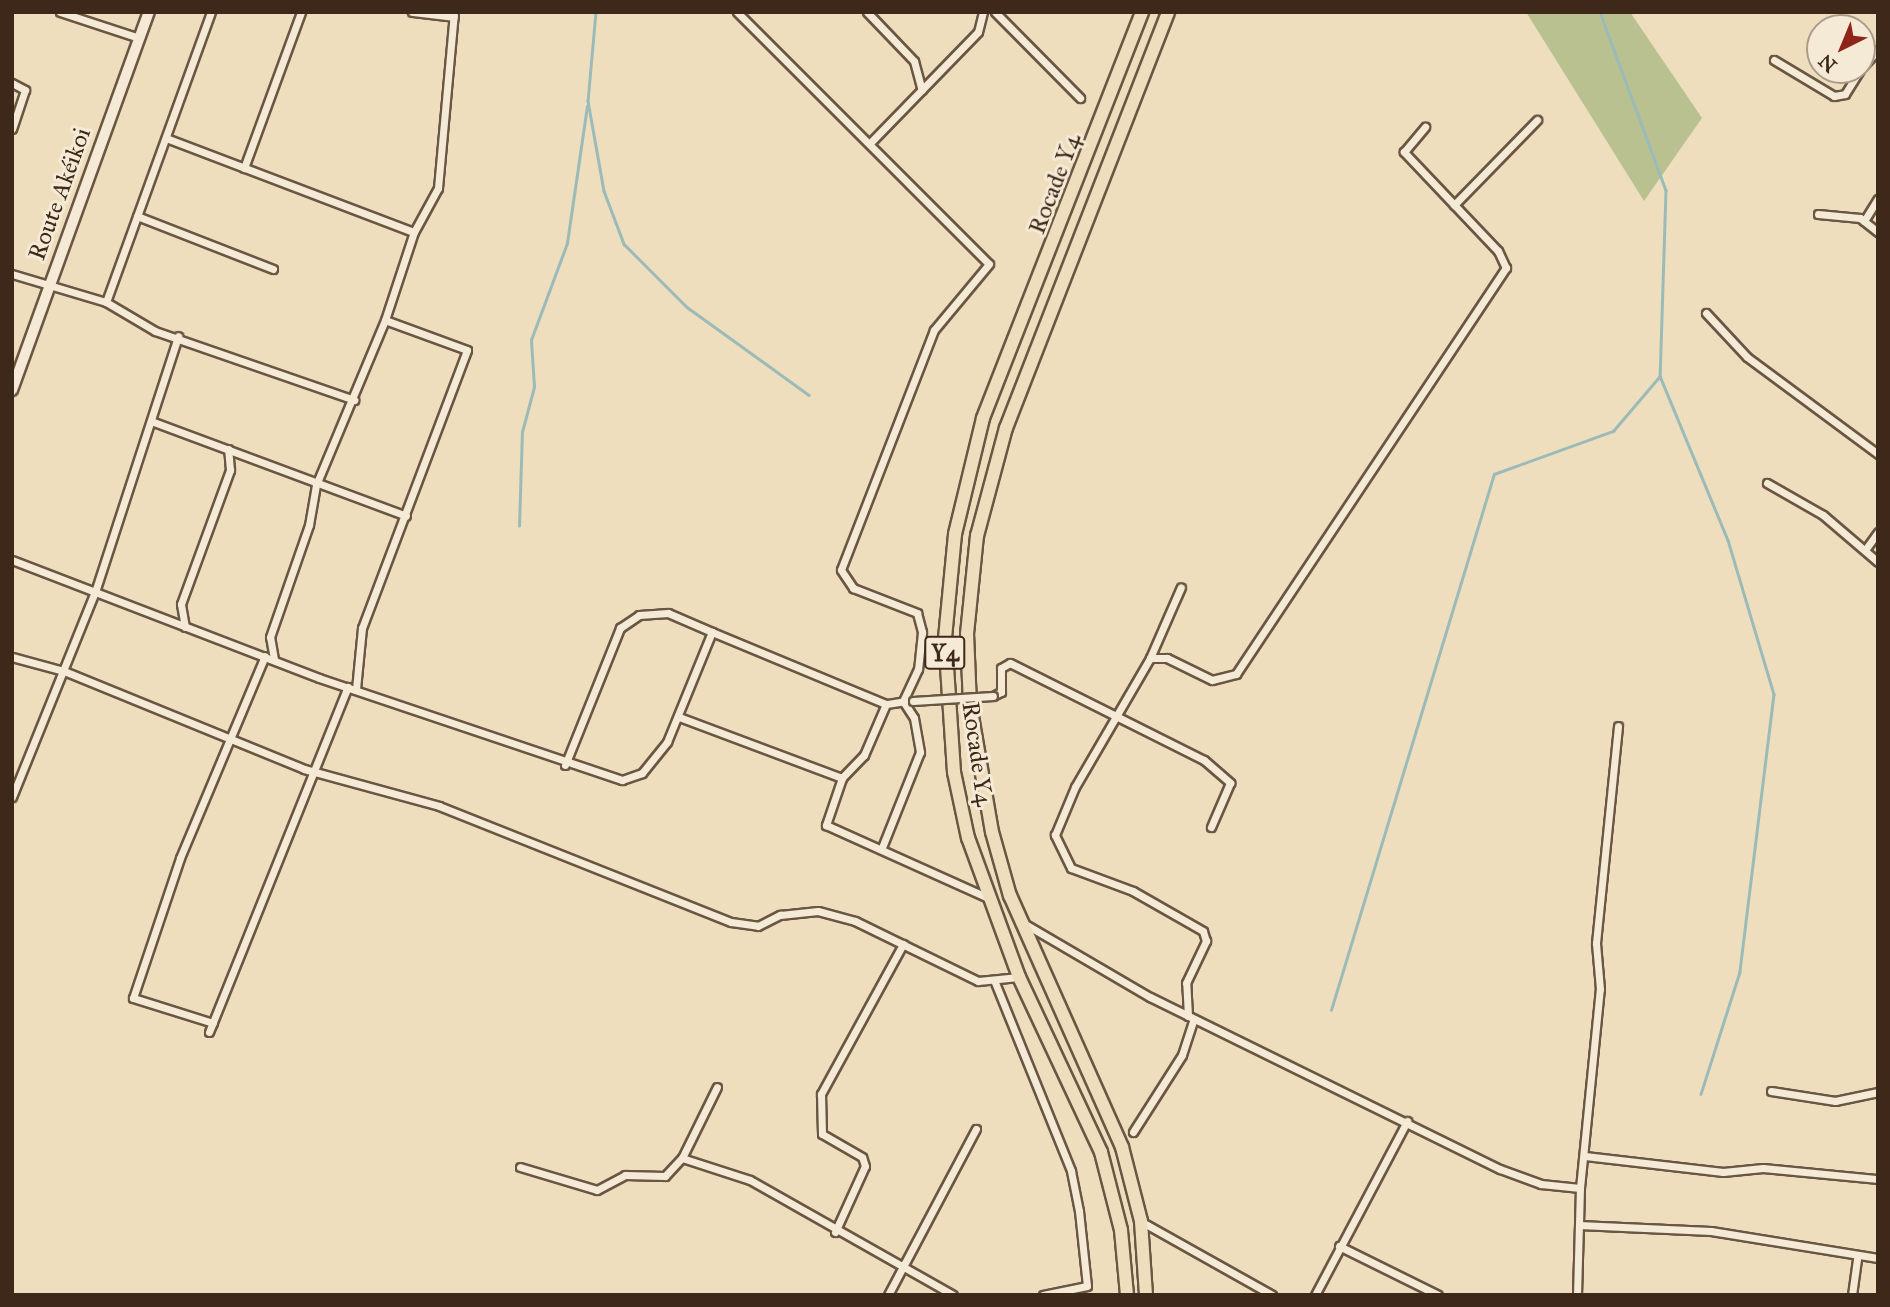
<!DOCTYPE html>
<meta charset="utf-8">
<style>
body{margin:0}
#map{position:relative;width:1890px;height:1307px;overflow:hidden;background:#eedebe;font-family:"IM FELL Great Primer",serif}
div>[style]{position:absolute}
.green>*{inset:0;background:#bac190}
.stream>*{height:2.5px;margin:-1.25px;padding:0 1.25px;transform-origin:1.25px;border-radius:1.25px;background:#9bbbb8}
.roads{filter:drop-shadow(2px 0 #6a5642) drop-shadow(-2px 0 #6a5642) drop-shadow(0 2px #6a5642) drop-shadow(0 -2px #6a5642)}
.street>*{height:7px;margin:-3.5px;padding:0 3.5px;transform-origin:3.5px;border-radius:3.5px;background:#f4ead5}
.secondary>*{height:10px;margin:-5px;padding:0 5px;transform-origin:5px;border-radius:5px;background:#f4ead5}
.highway>*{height:12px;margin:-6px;padding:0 6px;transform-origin:6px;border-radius:6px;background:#eedebe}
.bridges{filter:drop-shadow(2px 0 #6a5642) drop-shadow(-2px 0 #6a5642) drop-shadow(0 2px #6a5642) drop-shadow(0 -2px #6a5642)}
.street-bridge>*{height:7px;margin:-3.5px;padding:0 3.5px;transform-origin:3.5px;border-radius:3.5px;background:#f4ead5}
span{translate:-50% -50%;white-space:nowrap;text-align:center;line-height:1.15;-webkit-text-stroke:6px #f4ead5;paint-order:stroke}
.shield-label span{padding:2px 5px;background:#f4ead5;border:2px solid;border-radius:5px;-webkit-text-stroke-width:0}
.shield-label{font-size:23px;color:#3e2819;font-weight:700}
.street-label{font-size:24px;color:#3e2819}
.frame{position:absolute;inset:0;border:14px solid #3e2819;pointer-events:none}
.north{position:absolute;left:1806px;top:14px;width:70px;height:70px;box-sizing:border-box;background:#f4ead5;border:2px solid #ab9c8a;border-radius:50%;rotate:223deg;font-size:19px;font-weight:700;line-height:28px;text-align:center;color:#3e2819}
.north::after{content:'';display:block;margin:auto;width:24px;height:32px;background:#8f2418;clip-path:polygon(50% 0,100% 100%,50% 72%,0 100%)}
</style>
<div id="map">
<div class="green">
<i style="clip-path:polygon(1526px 12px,1630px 12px,1702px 118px,1644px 201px)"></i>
</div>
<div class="stream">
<i style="left:596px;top:12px;width:89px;rotate:95.1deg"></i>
<i style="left:588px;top:101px;width:91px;rotate:79.9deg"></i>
<i style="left:604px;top:191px;width:57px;rotate:69.3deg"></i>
<i style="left:624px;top:244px;width:89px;rotate:45deg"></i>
<i style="left:687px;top:307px;width:150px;rotate:35.8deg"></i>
<i style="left:1600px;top:12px;width:190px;rotate:69.7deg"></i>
<i style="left:1666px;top:190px;width:186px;rotate:91.8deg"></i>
<i style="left:1660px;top:376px;width:178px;rotate:67.5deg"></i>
<i style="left:1728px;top:540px;width:161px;rotate:73.4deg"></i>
<i style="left:1774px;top:694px;width:280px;rotate:97deg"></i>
<i style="left:1740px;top:972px;width:128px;rotate:107.7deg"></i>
<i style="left:519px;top:526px;width:94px;rotate:-88.2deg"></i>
<i style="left:522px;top:432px;width:47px;rotate:-75.1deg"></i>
<i style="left:534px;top:387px;width:47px;rotate:-93.7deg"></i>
<i style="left:531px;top:340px;width:103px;rotate:-69.6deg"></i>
<i style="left:567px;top:243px;width:138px;rotate:-81.7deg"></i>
<i style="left:1331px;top:1010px;width:560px;rotate:-73.09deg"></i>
<i style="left:1494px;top:474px;width:127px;rotate:-19.9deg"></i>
<i style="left:1613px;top:431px;width:72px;rotate:-49.5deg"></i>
</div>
<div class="roads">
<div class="street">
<i style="left:60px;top:12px;width:83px;rotate:18.2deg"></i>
<i style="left:412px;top:12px;width:42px;rotate:6.8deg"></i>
<i style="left:737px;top:12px;width:356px;rotate:45deg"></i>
<i style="left:989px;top:264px;width:86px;rotate:129.8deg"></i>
<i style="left:934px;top:330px;width:257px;rotate:111.2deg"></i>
<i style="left:841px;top:570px;width:22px;rotate:56deg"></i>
<i style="left:853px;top:588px;width:69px;rotate:21.3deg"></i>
<i style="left:917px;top:613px;width:20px;rotate:75deg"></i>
<i style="left:922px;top:632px;width:37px;rotate:96deg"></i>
<i style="left:918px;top:669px;width:35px;rotate:115deg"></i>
<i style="left:903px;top:701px;width:20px;rotate:57deg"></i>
<i style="left:914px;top:718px;width:35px;rotate:80deg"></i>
<i style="left:920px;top:752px;width:105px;rotate:111.7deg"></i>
<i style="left:867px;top:12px;width:68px;rotate:46.2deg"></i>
<i style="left:914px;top:61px;width:30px;rotate:75deg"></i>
<i style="left:995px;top:12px;width:121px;rotate:45.3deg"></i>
<i style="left:1774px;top:60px;width:70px;rotate:31deg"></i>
<i style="left:1834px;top:96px;width:11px;rotate:-10deg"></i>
<i style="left:1845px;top:94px;width:28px;rotate:-58deg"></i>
<i style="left:1862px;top:67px;width:23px;rotate:-47deg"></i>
<i style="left:12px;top:83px;width:15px;rotate:28deg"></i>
<i style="left:25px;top:90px;width:41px;rotate:108.4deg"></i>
<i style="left:166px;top:138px;width:265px;rotate:20.8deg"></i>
<i style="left:871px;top:142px;width:153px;rotate:-45.8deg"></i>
<i style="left:978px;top:32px;width:21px;rotate:-76deg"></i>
<i style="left:244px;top:168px;width:166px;rotate:-69.9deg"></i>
<i style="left:1454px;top:205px;width:119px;rotate:-45.7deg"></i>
<i style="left:1818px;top:214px;width:42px;rotate:5.4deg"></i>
<i style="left:1860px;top:218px;width:23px;rotate:38deg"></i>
<i style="left:137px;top:216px;width:146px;rotate:21.3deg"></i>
<i style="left:1864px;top:221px;width:26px;rotate:-58deg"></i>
<i style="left:12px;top:274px;width:98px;rotate:16.6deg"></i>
<i style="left:106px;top:302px;width:57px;rotate:30.6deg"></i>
<i style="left:155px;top:331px;width:211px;rotate:19.1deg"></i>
<i style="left:106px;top:302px;width:308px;rotate:-70.1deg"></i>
<i style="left:1706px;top:313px;width:60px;rotate:47deg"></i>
<i style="left:1747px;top:357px;width:163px;rotate:36.5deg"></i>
<i style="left:151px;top:421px;width:272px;rotate:20.4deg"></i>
<i style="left:1767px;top:483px;width:64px;rotate:29.7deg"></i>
<i style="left:1823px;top:515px;width:72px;rotate:40.5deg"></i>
<i style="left:1865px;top:550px;width:22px;rotate:-54deg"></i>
<i style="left:12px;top:560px;width:329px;rotate:21deg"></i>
<i style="left:319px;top:678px;width:320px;rotate:18.6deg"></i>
<i style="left:622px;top:780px;width:21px;rotate:-19deg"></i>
<i style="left:642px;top:773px;width:40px;rotate:-51deg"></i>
<i style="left:667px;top:742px;width:119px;rotate:-67.8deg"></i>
<i style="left:712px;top:632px;width:188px;rotate:22.5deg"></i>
<i style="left:185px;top:627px;width:23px;rotate:-100deg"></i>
<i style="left:181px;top:604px;width:143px;rotate:-69.9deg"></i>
<i style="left:230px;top:470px;width:21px;rotate:-95deg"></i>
<i style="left:12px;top:657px;width:54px;rotate:15.1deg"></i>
<i style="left:64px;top:671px;width:259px;rotate:22.2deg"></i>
<i style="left:304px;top:769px;width:140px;rotate:15.3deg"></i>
<i style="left:439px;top:806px;width:314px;rotate:21.7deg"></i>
<i style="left:731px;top:922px;width:27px;rotate:8deg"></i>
<i style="left:758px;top:926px;width:25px;rotate:-27deg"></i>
<i style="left:780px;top:915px;width:38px;rotate:-6deg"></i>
<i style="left:818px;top:911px;width:38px;rotate:15deg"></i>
<i style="left:855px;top:921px;width:137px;rotate:26deg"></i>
<i style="left:978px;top:981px;width:41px;rotate:-5.6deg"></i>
<i style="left:1150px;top:658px;width:77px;rotate:-66.4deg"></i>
<i style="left:274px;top:659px;width:22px;rotate:-100deg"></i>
<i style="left:270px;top:637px;width:119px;rotate:-70.8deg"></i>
<i style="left:309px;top:525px;width:41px;rotate:-80.1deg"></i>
<i style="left:316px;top:485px;width:179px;rotate:-67.3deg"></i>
<i style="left:385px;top:320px;width:93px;rotate:-71.8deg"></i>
<i style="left:414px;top:232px;width:50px;rotate:-61.4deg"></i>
<i style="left:438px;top:188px;width:177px;rotate:-84.8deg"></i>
<i style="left:356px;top:689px;width:61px;rotate:-84.4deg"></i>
<i style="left:362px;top:628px;width:297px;rotate:-69.3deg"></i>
<i style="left:467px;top:350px;width:87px;rotate:-159.9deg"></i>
<i style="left:993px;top:696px;width:9px;rotate:-27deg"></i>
<i style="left:1001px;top:692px;width:24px;rotate:-90deg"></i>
<i style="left:1001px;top:668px;width:10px;rotate:-29deg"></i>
<i style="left:1010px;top:663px;width:217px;rotate:26.6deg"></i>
<i style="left:1204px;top:760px;width:35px;rotate:41deg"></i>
<i style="left:1230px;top:783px;width:48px;rotate:113.4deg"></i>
<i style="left:906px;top:701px;width:20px;rotate:171deg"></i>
<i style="left:886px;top:704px;width:56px;rotate:113.3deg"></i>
<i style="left:864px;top:755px;width:32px;rotate:134deg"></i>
<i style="left:842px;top:778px;width:50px;rotate:108.8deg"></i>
<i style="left:826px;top:825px;width:175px;rotate:24.2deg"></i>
<i style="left:679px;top:717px;width:174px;rotate:20.5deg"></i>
<i style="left:565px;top:765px;width:148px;rotate:-68.1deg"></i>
<i style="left:620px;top:628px;width:23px;rotate:-34deg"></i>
<i style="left:639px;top:615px;width:29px;rotate:-4deg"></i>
<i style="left:668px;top:613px;width:48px;rotate:23.4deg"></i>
<i style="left:12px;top:797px;width:221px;rotate:-68deg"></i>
<i style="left:95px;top:592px;width:269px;rotate:-72deg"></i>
<i style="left:1025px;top:924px;width:145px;rotate:30.3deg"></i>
<i style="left:1150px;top:997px;width:390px;rotate:26.2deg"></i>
<i style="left:1500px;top:1169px;width:44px;rotate:20.1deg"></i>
<i style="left:1541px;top:1184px;width:39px;rotate:6deg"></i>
<i style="left:994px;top:980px;width:206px;rotate:68deg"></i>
<i style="left:1071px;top:1171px;width:41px;rotate:78.7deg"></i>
<i style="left:1079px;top:1211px;width:75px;rotate:83.9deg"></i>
<i style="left:1087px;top:1286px;width:45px;rotate:168.4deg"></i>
<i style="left:1188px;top:1016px;width:33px;rotate:-93deg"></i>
<i style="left:1186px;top:983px;width:47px;rotate:-64.5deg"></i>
<i style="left:1206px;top:941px;width:10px;rotate:-107deg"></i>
<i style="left:1203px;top:931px;width:81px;rotate:-150.3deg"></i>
<i style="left:1133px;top:891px;width:66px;rotate:-159.6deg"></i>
<i style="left:1071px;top:868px;width:37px;rotate:-116deg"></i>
<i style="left:1055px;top:835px;width:52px;rotate:-67.4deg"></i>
<i style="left:1075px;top:787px;width:149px;rotate:-59.8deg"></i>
<i style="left:1150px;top:658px;width:17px"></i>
<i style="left:1167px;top:658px;width:50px;rotate:26.1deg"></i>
<i style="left:1212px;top:680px;width:25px;rotate:-14deg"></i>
<i style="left:1236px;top:674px;width:488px;rotate:-56.4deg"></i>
<i style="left:1506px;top:268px;width:19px;rotate:-115deg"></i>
<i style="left:1498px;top:251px;width:137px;rotate:-133.5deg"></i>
<i style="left:1404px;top:152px;width:33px;rotate:-50deg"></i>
<i style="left:213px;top:1023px;width:84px;rotate:-162.6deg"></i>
<i style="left:133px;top:998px;width:148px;rotate:-71.4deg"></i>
<i style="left:180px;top:858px;width:219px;rotate:-67.2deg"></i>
<i style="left:209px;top:1032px;width:372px;rotate:-68.1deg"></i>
<i style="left:1771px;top:1091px;width:65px;rotate:8.9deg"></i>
<i style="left:1835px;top:1101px;width:44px;rotate:-11.8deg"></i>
<i style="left:1133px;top:1132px;width:91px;rotate:-57.5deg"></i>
<i style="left:1182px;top:1055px;width:38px;rotate:-72deg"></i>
<i style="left:1585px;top:1156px;width:139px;rotate:6.6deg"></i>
<i style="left:1723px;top:1172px;width:40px;rotate:-5.7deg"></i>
<i style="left:1763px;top:1168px;width:116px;rotate:5.5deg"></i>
<i style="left:682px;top:1158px;width:71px;rotate:17.9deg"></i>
<i style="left:750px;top:1180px;width:233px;rotate:29.5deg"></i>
<i style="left:520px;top:1167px;width:80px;rotate:16.6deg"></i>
<i style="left:597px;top:1190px;width:32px;rotate:-28deg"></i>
<i style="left:625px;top:1175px;width:40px;rotate:1.4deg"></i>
<i style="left:665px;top:1176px;width:25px;rotate:-47deg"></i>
<i style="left:682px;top:1158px;width:79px;rotate:-63.8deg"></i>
<i style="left:1142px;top:1222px;width:149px;rotate:29.3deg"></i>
<i style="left:1579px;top:1225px;width:132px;rotate:2.6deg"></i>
<i style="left:1711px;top:1231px;width:169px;rotate:9.2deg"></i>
<i style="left:835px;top:1232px;width:72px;rotate:-65.6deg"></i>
<i style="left:865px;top:1166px;width:9px;rotate:-108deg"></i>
<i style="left:862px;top:1157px;width:46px;rotate:-150.1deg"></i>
<i style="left:822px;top:1134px;width:40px;rotate:-91.4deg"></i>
<i style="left:821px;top:1094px;width:171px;rotate:-61.3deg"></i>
<i style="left:1339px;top:1246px;width:110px;rotate:26.3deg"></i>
<i style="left:888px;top:1295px;width:188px;rotate:-62.1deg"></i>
<i style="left:1315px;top:1295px;width:197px;rotate:-62.1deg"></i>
<i style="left:1577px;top:1295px;width:107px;rotate:-88.4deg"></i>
<i style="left:1580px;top:1188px;width:200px;rotate:-84.3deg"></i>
<i style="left:1600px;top:989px;width:46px;rotate:-95deg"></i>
<i style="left:1596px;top:943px;width:218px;rotate:-84.2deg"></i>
<i style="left:1852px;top:1295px;width:37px;rotate:-82deg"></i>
</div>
<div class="secondary">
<i style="left:12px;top:390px;width:402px;rotate:-70.1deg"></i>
</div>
<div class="highway">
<i style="left:1127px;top:1295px;width:65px;rotate:-95.3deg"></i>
<i style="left:1121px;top:1230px;width:81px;rotate:-104.4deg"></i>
<i style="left:1101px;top:1152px;width:193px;rotate:-115.1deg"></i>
<i style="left:1019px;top:977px;width:148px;rotate:-110.1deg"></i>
<i style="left:968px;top:838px;width:67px;rotate:-102deg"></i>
<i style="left:954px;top:772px;width:134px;rotate:-93.8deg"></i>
<i style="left:945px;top:638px;width:104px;rotate:-84.5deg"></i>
<i style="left:955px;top:534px;width:119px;rotate:-76.4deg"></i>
<i style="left:983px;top:418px;width:436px;rotate:-68.6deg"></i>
<i style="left:1146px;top:1295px;width:74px;rotate:-93.9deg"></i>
<i style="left:1141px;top:1221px;width:76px;rotate:-104.4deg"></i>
<i style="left:1122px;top:1147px;width:275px;rotate:-114deg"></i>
<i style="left:1010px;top:896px;width:66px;rotate:-105.7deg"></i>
<i style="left:992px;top:832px;width:129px;rotate:-99.8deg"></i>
<i style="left:970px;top:705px;width:71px;rotate:-92.4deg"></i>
<i style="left:967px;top:634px;width:99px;rotate:-84.2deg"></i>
<i style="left:977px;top:536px;width:112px;rotate:-75deg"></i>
<i style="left:1006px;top:428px;width:446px;rotate:-68.7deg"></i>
</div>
</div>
<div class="bridges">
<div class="street-bridge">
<i style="left:913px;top:701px;width:80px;rotate:-3.6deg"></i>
</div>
</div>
<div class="shield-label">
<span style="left:945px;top:653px">Y4</span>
</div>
<div class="street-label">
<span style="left:1055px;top:184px;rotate:-69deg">Rocade Y4</span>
<span style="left:60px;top:194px;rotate:-70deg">Route Akéikoi</span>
<span style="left:977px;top:754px;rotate:82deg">Rocade Y4</span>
</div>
<div class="frame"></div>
<div class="north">N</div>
</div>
